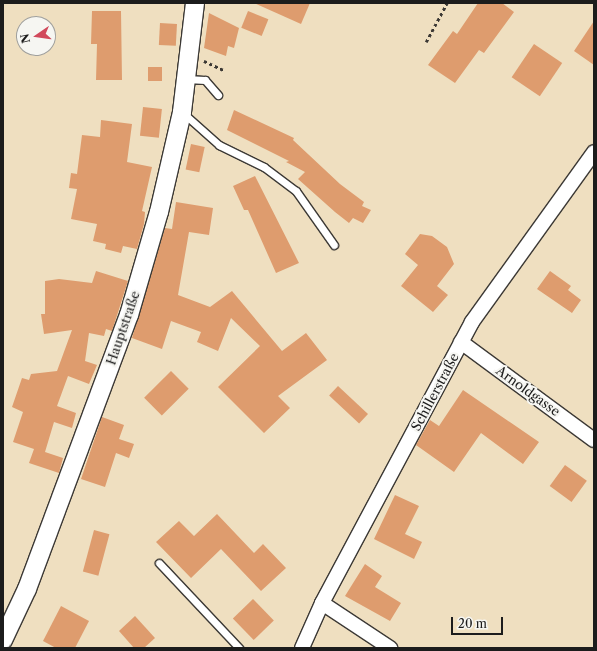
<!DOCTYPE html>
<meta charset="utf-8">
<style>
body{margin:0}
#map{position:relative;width:597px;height:651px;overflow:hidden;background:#efdfc0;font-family:"Libre Caslon Text",serif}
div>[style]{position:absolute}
.building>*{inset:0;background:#de9c6e;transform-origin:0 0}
.path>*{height:2.5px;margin-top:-1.25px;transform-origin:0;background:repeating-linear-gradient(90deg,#3c3935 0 3px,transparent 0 6px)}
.roads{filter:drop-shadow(1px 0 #3c3935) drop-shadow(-1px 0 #3c3935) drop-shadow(0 1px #3c3935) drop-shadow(0 -1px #3c3935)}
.service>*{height:7px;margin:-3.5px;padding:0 3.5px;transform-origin:3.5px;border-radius:3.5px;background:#fff}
.minor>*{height:14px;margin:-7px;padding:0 7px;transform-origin:7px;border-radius:7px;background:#fff}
.tertiary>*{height:18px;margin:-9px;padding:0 9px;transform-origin:9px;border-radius:9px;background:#fff}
span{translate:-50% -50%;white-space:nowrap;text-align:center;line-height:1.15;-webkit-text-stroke:4px #f6f6f2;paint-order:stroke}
.street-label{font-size:13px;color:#1c1c1c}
.frame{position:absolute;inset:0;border:4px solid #1c1c1c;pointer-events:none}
.north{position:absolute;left:16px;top:16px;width:40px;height:40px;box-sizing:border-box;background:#f6f6f2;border:1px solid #9f9f9c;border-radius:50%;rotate:257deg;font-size:11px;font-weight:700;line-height:16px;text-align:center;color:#1c1c1c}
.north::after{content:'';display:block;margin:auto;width:14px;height:18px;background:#d1495b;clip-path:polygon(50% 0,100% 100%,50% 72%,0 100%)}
.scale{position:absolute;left:451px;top:617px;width:52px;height:18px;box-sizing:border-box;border:2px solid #1c1c1c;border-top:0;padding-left:5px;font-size:12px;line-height:14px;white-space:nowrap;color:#1c1c1c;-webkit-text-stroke:3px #f6f6f2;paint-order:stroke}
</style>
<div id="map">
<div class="building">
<i style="clip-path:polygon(254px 3px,310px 3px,301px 24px)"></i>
<i style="clip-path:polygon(478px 3px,502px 3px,514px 12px,484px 53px,479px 50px,455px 83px,428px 65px,453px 31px,457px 34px)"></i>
<i style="clip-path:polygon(92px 11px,121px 11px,122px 80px,96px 80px,97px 44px,91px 44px)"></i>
<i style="left:248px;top:11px;width:22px;height:18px;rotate:22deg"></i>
<i style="clip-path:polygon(209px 13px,239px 28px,234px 48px,228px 46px,226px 56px,204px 48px)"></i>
<i style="clip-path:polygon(594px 21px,594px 65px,574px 51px)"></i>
<i style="left:160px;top:23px;width:17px;height:22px;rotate:3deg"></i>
<i style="left:534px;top:44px;width:34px;height:40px;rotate:34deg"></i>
<i style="left:148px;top:67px;width:14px;height:14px"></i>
<i style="left:143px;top:107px;width:19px;height:29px;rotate:6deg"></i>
<i style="clip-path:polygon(234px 110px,294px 138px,293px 140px,340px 184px,364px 202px,362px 206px,371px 210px,363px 223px,353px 218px,349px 223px,335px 212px,298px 179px,305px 172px,286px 162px,289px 161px,227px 130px)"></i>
<i style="clip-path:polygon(101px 120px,132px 124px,127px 162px,152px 167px,142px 211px,145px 212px,144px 224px,137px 249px,123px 246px,121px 253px,105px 249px,106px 244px,93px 241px,97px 224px,71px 219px,77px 189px,69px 188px,71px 173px,77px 174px,82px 135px,100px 137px)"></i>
<i style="left:191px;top:144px;width:14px;height:26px;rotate:12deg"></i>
<i style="clip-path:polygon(255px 176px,299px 263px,276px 273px,248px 210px,244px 210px,233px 186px)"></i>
<i style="clip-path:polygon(176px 202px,213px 208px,209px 235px,189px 232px,178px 295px,210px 307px,232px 291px,282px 351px,306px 333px,327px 360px,278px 396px,290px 408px,264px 433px,218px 387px,260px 346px,231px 318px,218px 351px,197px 342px,201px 332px,171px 321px,162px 349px,132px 338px,165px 228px,172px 229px)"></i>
<i style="clip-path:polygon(420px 234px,432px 236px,447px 247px,454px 264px,437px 286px,448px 295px,433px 312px,401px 286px,418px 265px,405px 254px)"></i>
<i style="clip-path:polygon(96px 271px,128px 281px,112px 331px,106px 329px,104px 336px,89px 333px,85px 361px,97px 365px,89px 384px,68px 376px,57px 406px,76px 413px,72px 428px,54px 422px,45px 452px,63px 458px,59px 473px,29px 463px,34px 449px,13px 442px,23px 412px,12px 407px,22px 378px,29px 380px,31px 374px,57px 371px,72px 330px,44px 334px,41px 314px,45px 314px,45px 281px,59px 279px,92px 283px)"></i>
<i style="clip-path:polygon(550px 271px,571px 286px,568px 290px,581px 300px,572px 313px,537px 289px)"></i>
<i style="left:171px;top:371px;width:25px;height:38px;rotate:45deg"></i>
<i style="left:338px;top:386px;width:41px;height:13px;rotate:43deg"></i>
<i style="clip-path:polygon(463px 390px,539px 442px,523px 464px,481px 433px,454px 472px,416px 445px,430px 420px,439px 426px)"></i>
<i style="clip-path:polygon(102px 417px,124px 425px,119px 439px,134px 444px,129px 458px,116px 453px,105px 487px,81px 479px)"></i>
<i style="left:565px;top:465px;width:27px;height:26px;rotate:36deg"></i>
<i style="clip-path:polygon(395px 495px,419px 506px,405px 534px,422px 542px,414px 559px,374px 539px)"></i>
<i style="clip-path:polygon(217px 514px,254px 553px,263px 544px,286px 568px,261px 591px,221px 549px,191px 578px,156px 542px,179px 521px,194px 536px)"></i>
<i style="left:94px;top:530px;width:16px;height:43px;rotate:15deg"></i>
<i style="clip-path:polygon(365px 564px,382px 576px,375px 587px,401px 603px,390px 621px,345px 596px)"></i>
<i style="left:253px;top:599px;width:30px;height:28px;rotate:46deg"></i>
<i style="clip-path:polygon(61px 606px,89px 621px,75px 648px,56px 648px,43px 641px)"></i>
<i style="clip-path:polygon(135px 616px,155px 638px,144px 648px,134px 648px,119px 631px)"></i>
</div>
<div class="path">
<i style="left:426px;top:42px;width:44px;rotate:-61.7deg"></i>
<i style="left:204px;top:61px;width:23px;rotate:25deg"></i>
</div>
<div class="roads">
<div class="service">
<i style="left:186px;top:79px;width:19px;rotate:3deg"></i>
<i style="left:205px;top:80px;width:20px;rotate:49deg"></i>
<i style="left:182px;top:112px;width:50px;rotate:41.7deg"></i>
<i style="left:219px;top:145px;width:50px;rotate:26.1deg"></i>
<i style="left:264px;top:167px;width:40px;rotate:37deg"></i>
<i style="left:296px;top:191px;width:66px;rotate:54.9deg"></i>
<i style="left:159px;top:563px;width:117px;rotate:46.7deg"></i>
</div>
<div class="minor">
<i style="left:461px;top:342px;width:165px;rotate:36.4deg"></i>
<i style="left:322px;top:603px;width:82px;rotate:33.5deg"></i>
<i style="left:302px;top:648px;width:49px;rotate:-66deg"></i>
<i style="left:322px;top:603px;width:319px;rotate:-61.9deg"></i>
<i style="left:472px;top:322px;width:209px;rotate:-54.3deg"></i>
</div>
<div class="tertiary">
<i style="left:3px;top:640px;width:56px;rotate:-64.8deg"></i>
<i style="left:27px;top:589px;width:292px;rotate:-69.6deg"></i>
<i style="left:129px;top:315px;width:107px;rotate:-73.8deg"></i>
<i style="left:159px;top:212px;width:103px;rotate:-77deg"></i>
<i style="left:182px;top:112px;width:110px;rotate:-83.2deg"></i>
</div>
</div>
<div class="street-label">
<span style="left:123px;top:328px;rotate:-71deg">Hauptstraße</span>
<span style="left:528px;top:391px;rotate:36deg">Arnoldgasse</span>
<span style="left:435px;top:392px;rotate:-62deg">Schillerstraße</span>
</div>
<div class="frame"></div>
<div class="north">N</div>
<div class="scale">20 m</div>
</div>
